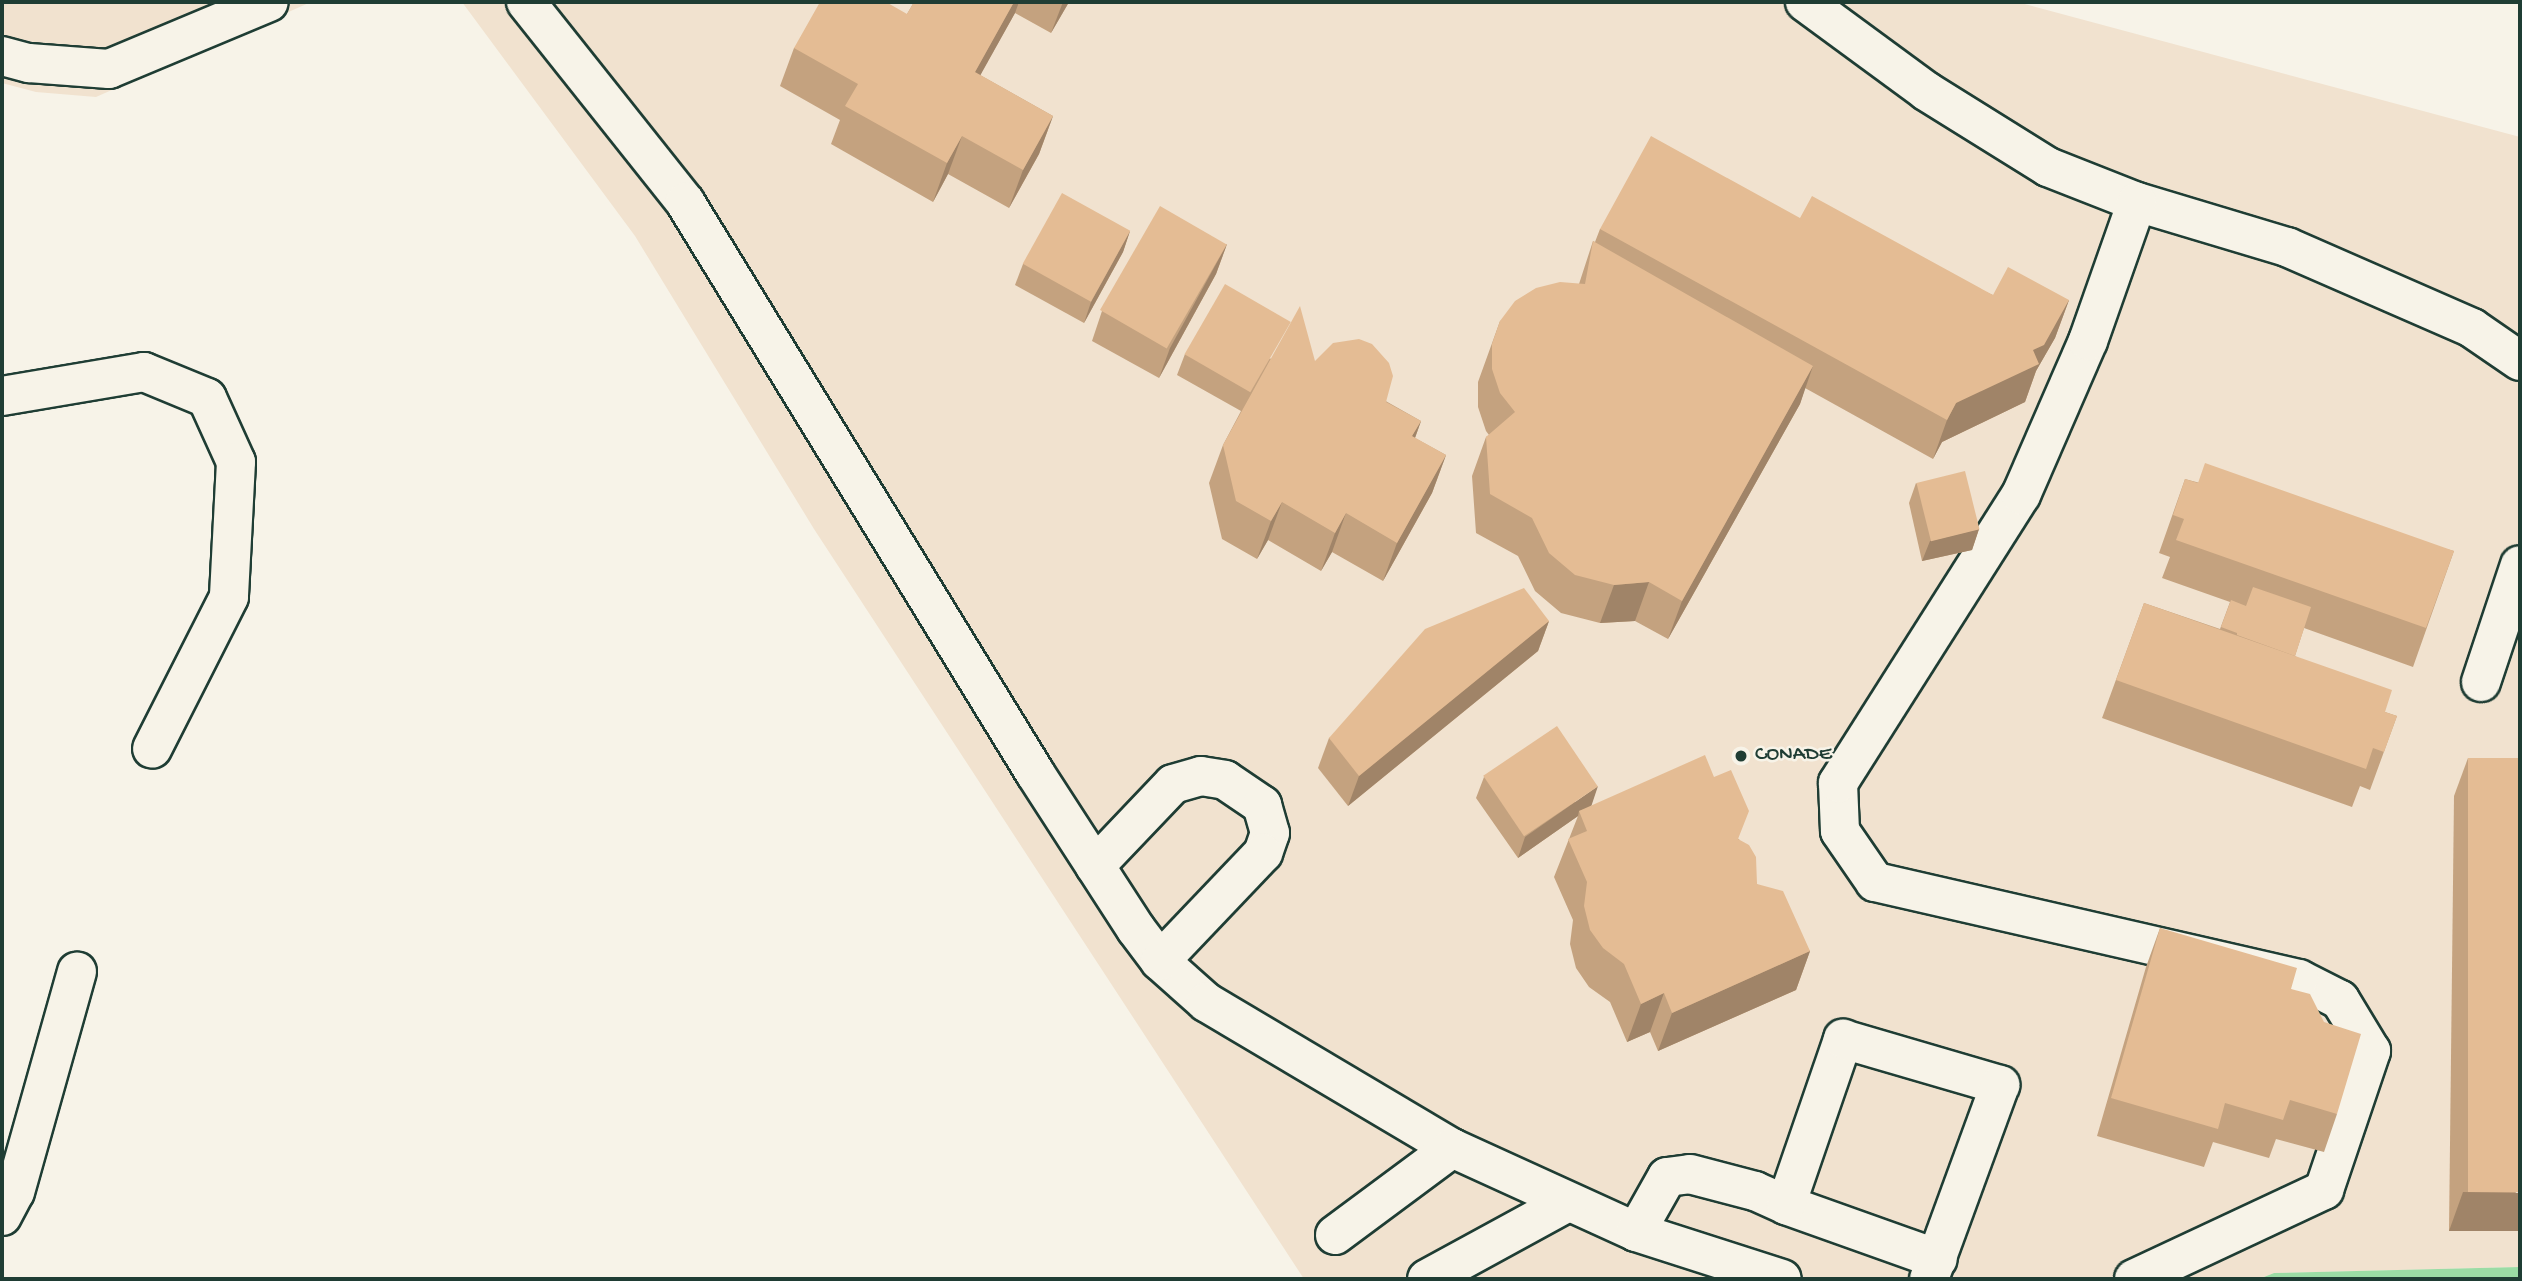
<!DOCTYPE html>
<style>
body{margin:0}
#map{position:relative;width:2522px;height:1281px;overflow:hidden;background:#f7f3e8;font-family:"Gochi Hand",sans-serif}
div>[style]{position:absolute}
.built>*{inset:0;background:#f1e2cf}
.green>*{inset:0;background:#9bdca5}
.roads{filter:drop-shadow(2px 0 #1f3d34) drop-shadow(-2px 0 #1f3d34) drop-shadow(0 2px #1f3d34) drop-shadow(0 -2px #1f3d34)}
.minor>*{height:38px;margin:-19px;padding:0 19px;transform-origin:19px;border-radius:19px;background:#f7f3e8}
.wall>*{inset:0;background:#c4a27f}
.shaded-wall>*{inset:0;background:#a08468}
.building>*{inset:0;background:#e4bc94;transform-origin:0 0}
.dots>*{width:19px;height:19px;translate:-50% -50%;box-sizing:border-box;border:4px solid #f7f3e8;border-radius:50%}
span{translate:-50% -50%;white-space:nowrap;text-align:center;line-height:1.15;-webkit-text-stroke:5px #f7f3e8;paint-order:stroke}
.poi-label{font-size:21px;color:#1f3d34}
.left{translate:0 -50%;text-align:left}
.frame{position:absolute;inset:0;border:4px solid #1f3d34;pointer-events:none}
</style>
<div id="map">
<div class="built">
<i style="clip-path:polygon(2px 2px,311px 2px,96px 97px,36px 92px,2px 83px)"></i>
<i style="clip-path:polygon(462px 2px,2017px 2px,2520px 137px,2520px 1267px,2274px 1273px,2259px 1279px,1304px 1279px,814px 529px,635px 236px)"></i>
</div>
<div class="green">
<i style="clip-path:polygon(2520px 1267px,2520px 1279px,2259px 1279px,2274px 1273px)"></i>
</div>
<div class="roads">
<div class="minor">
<i style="left:526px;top:2px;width:256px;rotate:51.5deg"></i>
<i style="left:685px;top:202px;width:670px;rotate:58.49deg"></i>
<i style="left:1035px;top:773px;width:186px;rotate:57.1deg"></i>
<i style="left:1136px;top:929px;width:40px;rotate:53deg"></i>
<i style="left:1160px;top:961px;width:62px;rotate:41.7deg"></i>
<i style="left:1206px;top:1002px;width:286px;rotate:30.7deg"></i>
<i style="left:1452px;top:1148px;width:202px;rotate:24.5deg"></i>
<i style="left:1636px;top:1232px;width:153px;rotate:17.8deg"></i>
<i style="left:1805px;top:2px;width:150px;rotate:36.3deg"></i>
<i style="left:1926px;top:91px;width:144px;rotate:31.9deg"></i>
<i style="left:2048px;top:167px;width:96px;rotate:21.5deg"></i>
<i style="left:2137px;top:202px;width:157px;rotate:16.7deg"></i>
<i style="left:2287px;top:247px;width:202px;rotate:23.6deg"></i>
<i style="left:2472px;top:328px;width:58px;rotate:34.5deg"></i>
<i style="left:2px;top:56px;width:28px;rotate:15deg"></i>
<i style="left:29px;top:63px;width:80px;rotate:4.3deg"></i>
<i style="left:109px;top:69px;width:173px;rotate:-22.7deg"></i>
<i style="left:2px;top:396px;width:144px;rotate:-9.6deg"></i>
<i style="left:144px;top:372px;width:68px;rotate:22.4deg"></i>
<i style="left:207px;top:398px;width:70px;rotate:65.6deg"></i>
<i style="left:236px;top:462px;width:135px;rotate:93deg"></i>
<i style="left:229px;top:597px;width:170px;rotate:116.9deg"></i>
<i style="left:2481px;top:682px;width:123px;rotate:-71.6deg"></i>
<i style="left:1095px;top:866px;width:113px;rotate:-46.4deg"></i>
<i style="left:1173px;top:784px;width:29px;rotate:-16deg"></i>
<i style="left:1201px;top:776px;width:24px;rotate:9deg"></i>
<i style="left:1225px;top:780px;width:45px;rotate:34deg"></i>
<i style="left:1262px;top:805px;width:29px;rotate:74deg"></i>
<i style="left:1270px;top:833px;width:21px;rotate:109deg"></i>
<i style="left:1263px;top:853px;width:149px;rotate:133.6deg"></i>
<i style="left:1786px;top:1205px;width:161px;rotate:19.6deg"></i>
<i style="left:2px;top:1216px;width:27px;rotate:-62deg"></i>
<i style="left:15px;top:1192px;width:229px;rotate:-74.3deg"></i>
<i style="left:1636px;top:1232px;width:63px;rotate:-60.6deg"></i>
<i style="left:1667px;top:1177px;width:23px;rotate:-7deg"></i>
<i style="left:1690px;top:1174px;width:67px;rotate:14.7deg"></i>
<i style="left:1755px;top:1191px;width:34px;rotate:24deg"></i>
<i style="left:1786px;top:1205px;width:176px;rotate:-71deg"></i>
<i style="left:1843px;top:1039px;width:164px;rotate:16.3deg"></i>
<i style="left:2000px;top:1085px;width:207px;rotate:110.1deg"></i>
<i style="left:1335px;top:1235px;width:146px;rotate:-36.6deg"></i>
<i style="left:1427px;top:1279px;width:161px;rotate:-28.6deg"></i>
<i style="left:2134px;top:1279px;width:210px;rotate:-25.1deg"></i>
<i style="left:2324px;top:1190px;width:147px;rotate:-71.3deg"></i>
<i style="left:2371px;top:1051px;width:60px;rotate:-121.3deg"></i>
<i style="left:2340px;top:1000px;width:46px;rotate:-152.9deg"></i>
<i style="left:2299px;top:979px;width:435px;rotate:-167.1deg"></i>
<i style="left:1875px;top:882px;width:62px;rotate:-124.5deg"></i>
<i style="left:1840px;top:831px;width:48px;rotate:-92.4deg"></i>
<i style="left:1838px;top:783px;width:341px;rotate:-57.6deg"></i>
<i style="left:2021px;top:495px;width:168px;rotate:-66.5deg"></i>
<i style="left:2088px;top:341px;width:147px;rotate:-70.6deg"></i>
</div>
</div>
<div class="wall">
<i style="clip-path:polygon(914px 2px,1069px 2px,1051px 33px,1015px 13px,980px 75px,1053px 116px,1039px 154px,1009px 208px,948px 174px,933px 202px,831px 144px,840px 120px,780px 86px,794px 48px,907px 14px)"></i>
<i style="clip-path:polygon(1800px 218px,1993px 295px,2069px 300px,2055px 338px,2036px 371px,2025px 402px,1942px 442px,1933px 459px,1805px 388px,1800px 404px,1668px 639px,1635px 621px,1600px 623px,1561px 613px,1535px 591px,1518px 556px,1476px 533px,1472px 476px,1486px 437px,1489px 435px,1486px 431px,1478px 407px,1478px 382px,1500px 321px,1579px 284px,1593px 241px,1595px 242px,1600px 229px)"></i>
<i style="clip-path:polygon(1130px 231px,1123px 252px,1084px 323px,1015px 285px,1023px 264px)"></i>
<i style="clip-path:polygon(1227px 244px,1216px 274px,1159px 378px,1092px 341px,1102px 311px)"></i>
<i style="clip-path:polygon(1185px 354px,1315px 361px,1421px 421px,1415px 438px,1446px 455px,1432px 493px,1383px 581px,1332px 552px,1321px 571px,1268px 540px,1257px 559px,1222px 539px,1209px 483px,1223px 445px,1241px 411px,1177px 375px)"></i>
<i style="clip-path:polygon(2185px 479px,2454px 551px,2413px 667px,2304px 628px,2295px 656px,2385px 712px,2397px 716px,2370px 790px,2360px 786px,2352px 807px,2102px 718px,2144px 603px,2220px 629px,2230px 602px,2162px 578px,2170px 557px,2159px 553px)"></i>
<i style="clip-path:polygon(1916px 483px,1979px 529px,1972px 550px,1922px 561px,1909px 503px)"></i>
<i style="clip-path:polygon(1549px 621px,1538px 651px,1348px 806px,1318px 768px,1329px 738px)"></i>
<i style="clip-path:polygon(2468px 758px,2520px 1231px,2449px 1231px,2454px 796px)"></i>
<i style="clip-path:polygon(1484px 777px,1591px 806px,1739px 839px,1757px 884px,1810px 951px,1796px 990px,1658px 1051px,1650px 1032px,1627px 1042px,1610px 1002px,1589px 987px,1576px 968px,1570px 944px,1573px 920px,1554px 877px,1578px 816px,1518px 858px,1476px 798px)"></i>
<i style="clip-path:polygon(2160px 928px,2291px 989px,2337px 1114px,2324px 1152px,2276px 1139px,2269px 1158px,2213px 1142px,2204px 1167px,2097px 1136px,2146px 967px)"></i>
</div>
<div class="shaded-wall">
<i style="clip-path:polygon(1014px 2px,1019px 2px,1015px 13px,961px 110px,975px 72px)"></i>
<i style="clip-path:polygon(1063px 2px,1069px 2px,1051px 33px)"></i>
<i style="clip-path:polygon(1053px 116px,1039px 154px,1009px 208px,1023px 170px)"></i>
<i style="clip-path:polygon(962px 136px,948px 174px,933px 202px,947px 163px)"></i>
<i style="clip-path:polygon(1130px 231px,1123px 252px,1084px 323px,1091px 302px)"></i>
<i style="clip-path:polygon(1227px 244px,1216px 274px,1159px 378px,1170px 348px)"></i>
<i style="clip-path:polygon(2069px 300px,2055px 338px,2036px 371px,2025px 402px,1942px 442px,1933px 459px,1947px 420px,1956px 403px,2033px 350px)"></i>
<i style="clip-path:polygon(1813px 366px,1800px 404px,1668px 639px,1682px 601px)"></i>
<i style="clip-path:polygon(1421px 421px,1407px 460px,1412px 436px)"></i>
<i style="clip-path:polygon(1446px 455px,1432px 493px,1383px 581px,1397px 543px)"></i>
<i style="clip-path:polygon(1282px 502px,1268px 540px,1257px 559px,1271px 521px)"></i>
<i style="clip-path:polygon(1346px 513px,1332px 552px,1321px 571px,1335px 533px)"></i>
<i style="clip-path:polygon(1979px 529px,1972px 550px,1922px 561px,1930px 541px)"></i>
<i style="clip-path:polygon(1649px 582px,1635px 621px,1600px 623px,1614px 585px)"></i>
<i style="clip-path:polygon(1549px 621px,1538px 651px,1348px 806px,1359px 776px)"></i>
<i style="clip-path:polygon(1598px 786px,1591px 807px,1579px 811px,1578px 816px,1518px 858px,1525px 837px)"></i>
<i style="clip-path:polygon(1810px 951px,1796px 990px,1658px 1051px,1672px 1013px)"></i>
<i style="clip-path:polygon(1664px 993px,1650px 1032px,1627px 1042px,1641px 1004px)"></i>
<i style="clip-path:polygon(2463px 1192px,2520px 1193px,2520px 1231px,2449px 1231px)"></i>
</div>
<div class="building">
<i style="clip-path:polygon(820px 2px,886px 2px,907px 14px,914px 2px,1014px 2px,975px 72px,1053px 116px,1023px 170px,962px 136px,947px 163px,845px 106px,858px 84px,794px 48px)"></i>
<i style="clip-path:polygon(1651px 136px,1800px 218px,1812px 196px,1993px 295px,2008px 267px,2069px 300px,2044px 345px,2033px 350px,2039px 364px,1956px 403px,1947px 420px,1600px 229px)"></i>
<i style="left:1062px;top:193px;width:78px;height:81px;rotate:29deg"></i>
<i style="left:1160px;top:206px;width:77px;height:120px;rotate:30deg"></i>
<i style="clip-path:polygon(1593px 241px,1813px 366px,1682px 601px,1649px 582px,1614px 585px,1575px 575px,1549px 553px,1532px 518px,1490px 494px,1486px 437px,1515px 412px,1500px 393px,1492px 369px,1492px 344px,1500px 321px,1515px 301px,1536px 288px,1560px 282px,1585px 284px)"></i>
<i style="left:1225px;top:284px;width:76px;height:81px;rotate:30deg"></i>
<i style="clip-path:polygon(1300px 306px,1315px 361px,1333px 343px,1359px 339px,1372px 344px,1389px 363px,1393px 376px,1386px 402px,1421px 421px,1412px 436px,1446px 455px,1397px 543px,1346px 513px,1335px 533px,1282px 502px,1271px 521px,1236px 501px,1223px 445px)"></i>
<i style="clip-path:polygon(2205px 463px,2454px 551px,2426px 628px,2176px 540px,2184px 519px,2173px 515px,2185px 479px,2198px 483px)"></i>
<i style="left:1965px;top:471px;width:60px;height:50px;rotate:76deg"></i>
<i style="clip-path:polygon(2253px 587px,2311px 607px,2295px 656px,2237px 635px,2237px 633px,2221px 627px,2231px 600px,2246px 606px)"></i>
<i style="clip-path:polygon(1524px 588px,1549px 621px,1359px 776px,1329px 738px,1425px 629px)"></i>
<i style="clip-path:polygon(2144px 603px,2392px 690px,2385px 712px,2397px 716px,2384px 752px,2373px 748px,2366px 769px,2116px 680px)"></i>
<i style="left:1557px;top:726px;width:73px;height:89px;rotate:56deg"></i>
<i style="clip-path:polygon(1705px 755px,1714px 777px,1731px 770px,1749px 811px,1738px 839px,1749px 845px,1756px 857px,1757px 884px,1783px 891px,1810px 951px,1672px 1013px,1664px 993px,1641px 1004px,1624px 964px,1603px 948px,1590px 930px,1584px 906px,1587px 882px,1568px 839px,1587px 831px,1579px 811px)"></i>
<i style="left:2468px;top:758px;width:52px;height:434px"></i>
<i style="clip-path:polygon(2160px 928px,2297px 968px,2291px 989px,2310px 994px,2324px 1022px,2361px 1034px,2337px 1114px,2290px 1100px,2283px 1120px,2225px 1103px,2218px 1129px,2111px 1098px)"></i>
</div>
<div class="dots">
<i style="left:1741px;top:756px;background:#1f3d34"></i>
</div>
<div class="poi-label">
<span class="left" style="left:1755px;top:756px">CONADE</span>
</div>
<div class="frame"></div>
</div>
